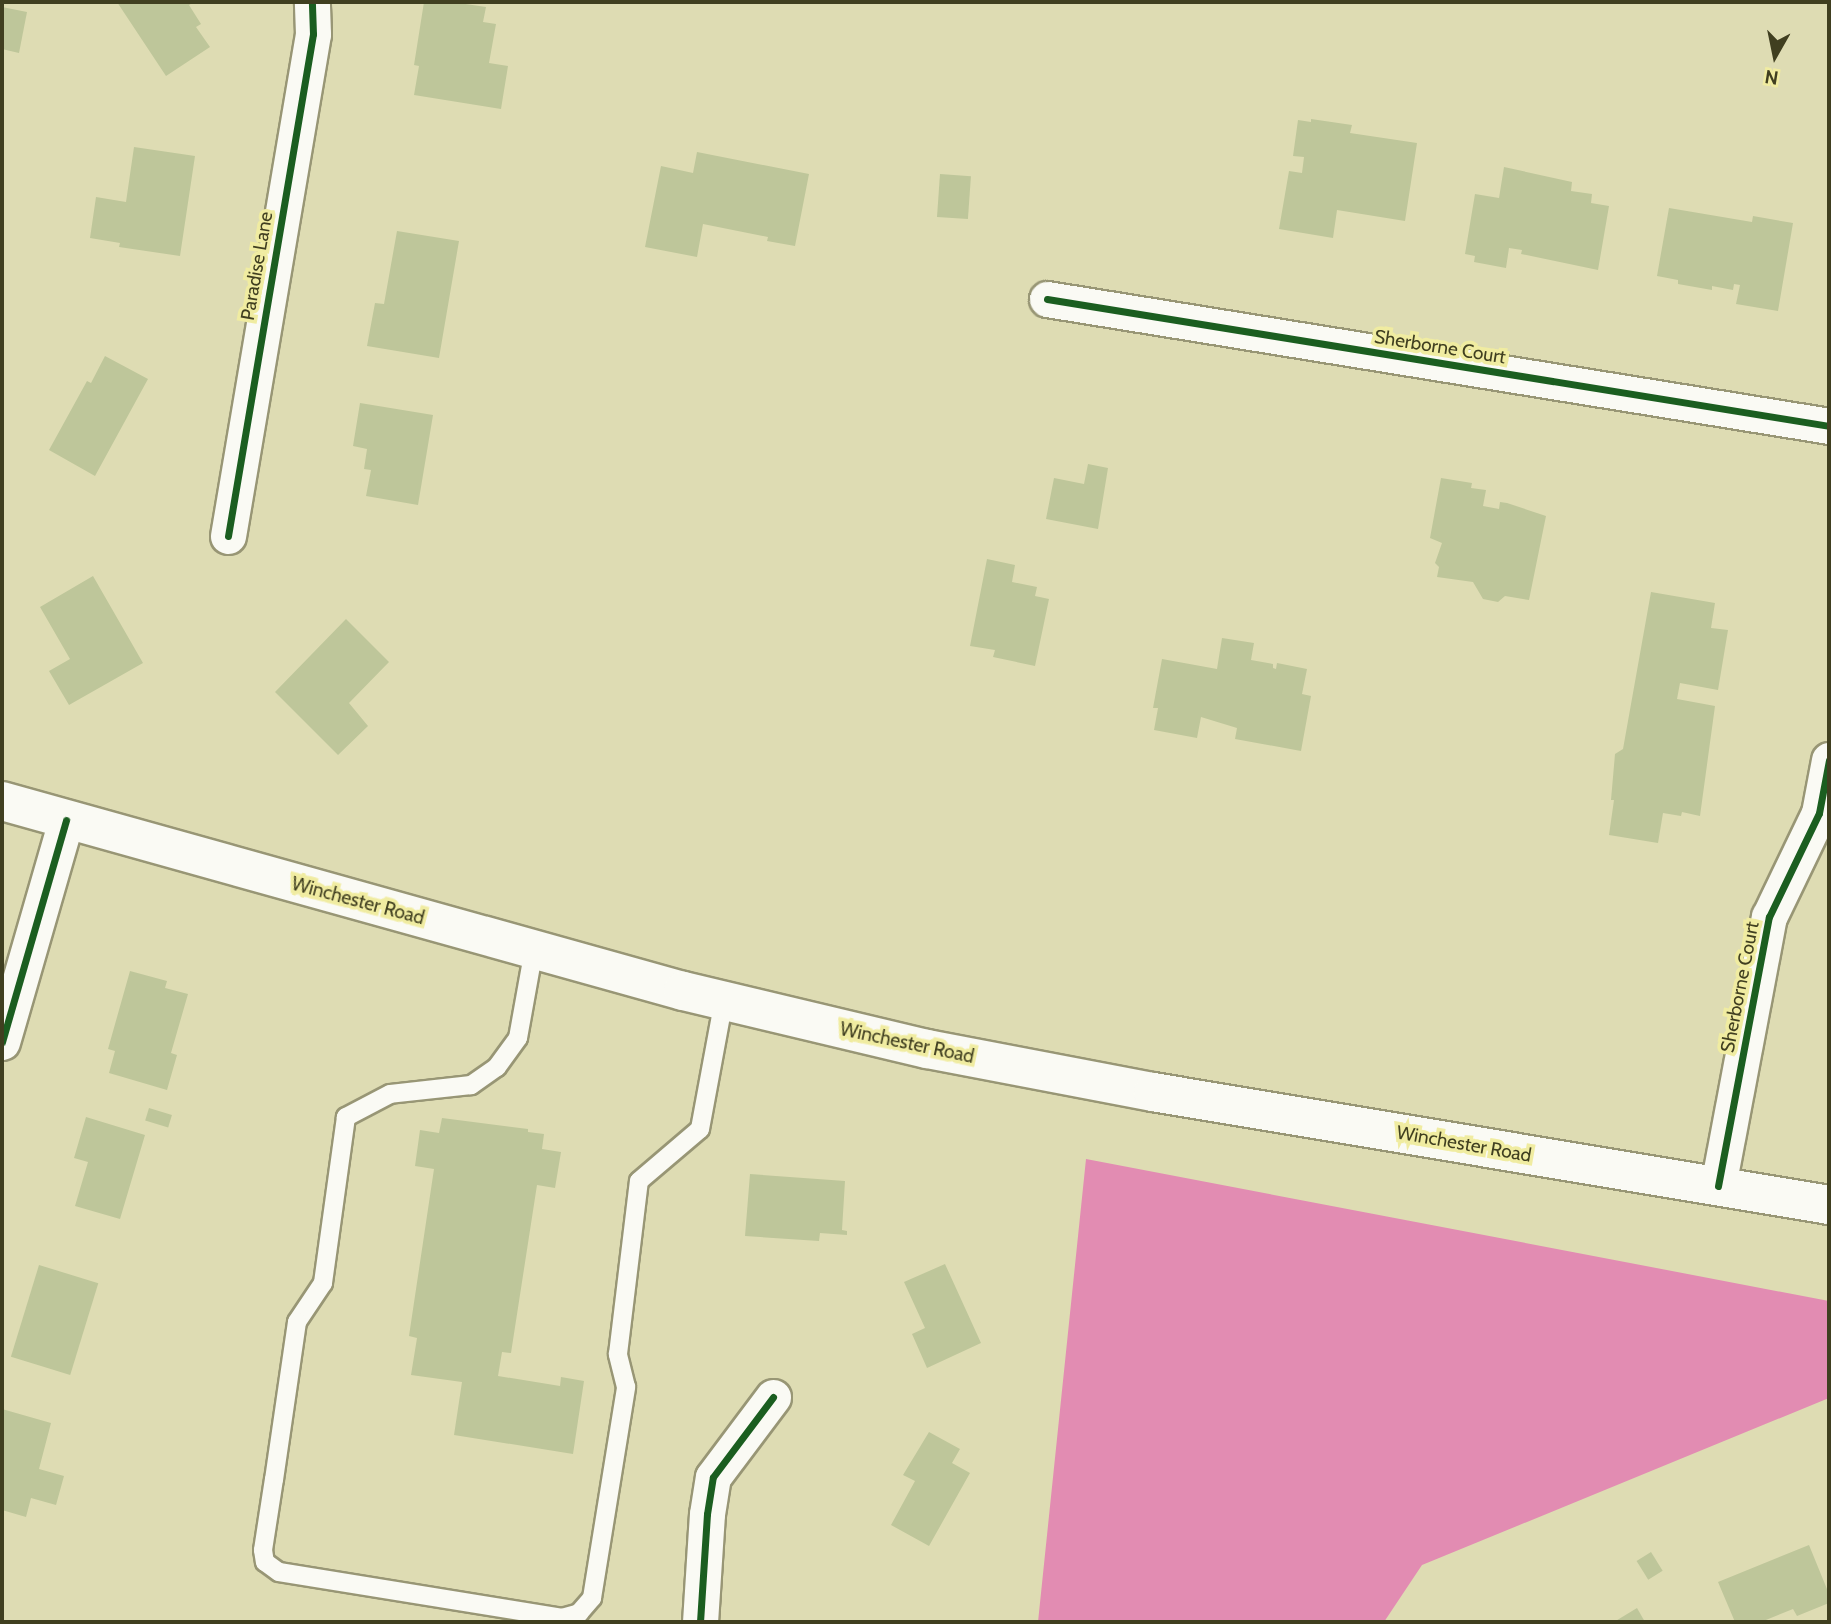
<!DOCTYPE html>
<style>
body{margin:0}
#map{position:relative;width:1831px;height:1624px;overflow:hidden;background:#dedcb3;font-family:Cabin,sans-serif}
div>[style]{position:absolute}
.water>*{inset:0;background:#e28cb2}
.building>*{inset:0;background:#bec69a;transform-origin:0 0}
.roads{filter:drop-shadow(2px 0 #989675) drop-shadow(-2px 0 #989675) drop-shadow(0 2px #989675) drop-shadow(0 -2px #989675)}
.service>*{height:18px;margin:-9px;padding:0 9px;transform-origin:9px;border-radius:9px;background:#fafaf4}
.minor>*{height:35px;margin:-17.5px;padding:0 17.5px;transform-origin:17.5px;border-radius:17.5px;background:#fafaf4}
.secondary>*{height:38px;margin:-19px;padding:0 19px;transform-origin:19px;border-radius:19px;background:#fafaf4}
.cycleway>*{height:7px;margin:-3.5px;padding:0 3.5px;transform-origin:3.5px;border-radius:3.5px;background:#1b5e20}
span{translate:-50% -50%;white-space:nowrap;text-align:center;line-height:1.15;-webkit-text-stroke:7px #f0eca1;paint-order:stroke}
.street-label{font-size:19px;color:#403f20}
.frame{position:absolute;inset:0;border:4px solid #403f20;pointer-events:none}
.north{position:absolute;left:1740px;top:21px;width:70px;height:70px;-webkit-text-stroke:5px #f0eca1;paint-order:stroke;rotate:189deg;font-size:19px;font-weight:700;line-height:28px;text-align:center;color:#403f20}
.north::after{content:'';display:block;margin:auto;width:24px;height:32px;background:#403f20;clip-path:polygon(50% 0,100% 100%,50% 72%,0 100%)}
</style>
<div id="map">
<div class="water">
<i style="clip-path:polygon(1086px 1159px,1829px 1301px,1829px 1398px,1422px 1565px,1384px 1622px,1038px 1622px)"></i>
</div>
<div class="building">
<i style="clip-path:polygon(117px 2px,194px 2px,189px 5px,201px 24px,196px 27px,210px 47px,166px 76px)"></i>
<i style="clip-path:polygon(424px 2px,452px 2px,486px 7px,483px 22px,496px 24px,489px 63px,508px 66px,501px 109px,414px 95px,419px 66px,414px 65px)"></i>
<i style="clip-path:polygon(2px 7px,27px 12px,19px 53px,2px 49px)"></i>
<i style="clip-path:polygon(1311px 119px,1352px 125px,1350px 133px,1417px 143px,1405px 221px,1337px 210px,1333px 238px,1279px 229px,1289px 171px,1302px 173px,1304px 157px,1293px 156px,1298px 120px,1311px 122px)"></i>
<i style="clip-path:polygon(134px 147px,195px 156px,180px 256px,119px 247px,120px 243px,90px 238px,96px 197px,126px 202px)"></i>
<i style="clip-path:polygon(697px 152px,809px 174px,795px 246px,767px 241px,768px 237px,703px 224px,697px 257px,645px 247px,661px 166px,693px 173px)"></i>
<i style="clip-path:polygon(1504px 167px,1572px 182px,1571px 191px,1592px 194px,1591px 203px,1609px 206px,1598px 270px,1521px 254px,1522px 250px,1509px 248px,1506px 268px,1474px 262px,1475px 256px,1465px 254px,1475px 194px,1499px 198px)"></i>
<i style="left:940px;top:174px;width:31px;height:43px;rotate:4deg"></i>
<i style="clip-path:polygon(1669px 208px,1752px 222px,1753px 216px,1793px 223px,1778px 311px,1736px 304px,1740px 285px,1734px 284px,1733px 290px,1712px 286px,1712px 290px,1678px 284px,1678px 280px,1657px 276px)"></i>
<i style="clip-path:polygon(397px 231px,459px 241px,439px 358px,367px 346px,375px 303px,384px 304px)"></i>
<i style="clip-path:polygon(105px 356px,148px 379px,95px 476px,49px 450px,87px 381px,91px 383px)"></i>
<i style="clip-path:polygon(360px 403px,433px 415px,418px 505px,366px 496px,371px 470px,364px 469px,367px 449px,353px 446px)"></i>
<i style="clip-path:polygon(1088px 464px,1108px 468px,1098px 529px,1046px 519px,1054px 478px,1084px 484px)"></i>
<i style="clip-path:polygon(1441px 478px,1472px 483px,1471px 488px,1486px 490px,1483px 506px,1499px 509px,1500px 502px,1507px 503px,1546px 516px,1529px 600px,1505px 596px,1498px 602px,1483px 599px,1473px 582px,1437px 577px,1439px 567px,1435px 563px,1442px 543px,1430px 538px)"></i>
<i style="clip-path:polygon(987px 559px,1015px 565px,1012px 582px,1037px 587px,1035px 596px,1049px 599px,1035px 666px,993px 657px,995px 650px,970px 646px)"></i>
<i style="clip-path:polygon(93px 576px,143px 663px,69px 705px,49px 671px,70px 659px,40px 607px)"></i>
<i style="clip-path:polygon(1651px 592px,1715px 603px,1711px 628px,1728px 630px,1718px 690px,1680px 683px,1677px 699px,1715px 706px,1700px 816px,1682px 812px,1681px 816px,1663px 813px,1658px 843px,1609px 835px,1614px 800px,1611px 800px,1615px 754px,1623px 749px)"></i>
<i style="clip-path:polygon(346px 619px,389px 662px,349px 703px,368px 726px,338px 755px,275px 692px)"></i>
<i style="clip-path:polygon(1222px 638px,1254px 643px,1251px 660px,1273px 664px,1273px 668px,1276px 669px,1277px 663px,1307px 669px,1302px 694px,1311px 696px,1301px 751px,1235px 739px,1237px 728px,1201px 717px,1197px 738px,1154px 730px,1158px 708px,1153px 708px,1162px 659px,1217px 669px)"></i>
<i style="clip-path:polygon(130px 971px,167px 981px,165px 988px,188px 994px,171px 1053px,177px 1055px,167px 1090px,109px 1073px,115px 1051px,108px 1049px)"></i>
<i style="left:149px;top:1108px;width:24px;height:13px;rotate:17deg"></i>
<i style="clip-path:polygon(86px 1117px,145px 1135px,120px 1219px,75px 1206px,88px 1162px,74px 1158px)"></i>
<i style="clip-path:polygon(442px 1118px,528px 1129px,528px 1132px,544px 1134px,542px 1149px,561px 1152px,555px 1188px,537px 1185px,511px 1353px,502px 1352px,498px 1376px,560px 1386px,561px 1377px,584px 1381px,573px 1454px,454px 1435px,462px 1382px,411px 1375px,417px 1338px,409px 1336px,434px 1169px,415px 1166px,420px 1130px,439px 1133px)"></i>
<i style="clip-path:polygon(750px 1174px,845px 1181px,842px 1230px,847px 1231px,847px 1235px,820px 1233px,819px 1241px,745px 1236px)"></i>
<i style="clip-path:polygon(945px 1264px,981px 1343px,927px 1368px,912px 1334px,925px 1328px,904px 1282px)"></i>
<i style="left:39px;top:1265px;width:62px;height:96px;rotate:17deg"></i>
<i style="clip-path:polygon(2px 1409px,51px 1423px,39px 1469px,64px 1476px,56px 1505px,31px 1498px,26px 1517px,2px 1510px)"></i>
<i style="clip-path:polygon(929px 1432px,960px 1449px,952px 1463px,970px 1473px,929px 1546px,891px 1525px,915px 1481px,903px 1475px)"></i>
<i style="clip-path:polygon(1809px 1545px,1829px 1594px,1829px 1603px,1797px 1616px,1793px 1609px,1761px 1622px,1735px 1622px,1718px 1582px)"></i>
<i style="left:1651px;top:1552px;width:22px;height:17px;rotate:58deg"></i>
<i style="clip-path:polygon(1637px 1608px,1645px 1622px,1614px 1622px)"></i>
</div>
<div class="roads">
<div class="service">
<i style="left:534px;top:949px;width:90px;rotate:100.2deg"></i>
<i style="left:518px;top:1038px;width:36px;rotate:126deg"></i>
<i style="left:497px;top:1067px;width:32px;rotate:145deg"></i>
<i style="left:471px;top:1085px;width:81px;rotate:173.7deg"></i>
<i style="left:390px;top:1094px;width:50px;rotate:152.4deg"></i>
<i style="left:346px;top:1117px;width:168px;rotate:97.9deg"></i>
<i style="left:323px;top:1283px;width:47px;rotate:123.7deg"></i>
<i style="left:297px;top:1322px;width:159px;rotate:98.3deg"></i>
<i style="left:274px;top:1479px;width:72px;rotate:98.8deg"></i>
<i style="left:263px;top:1550px;width:12px;rotate:81deg"></i>
<i style="left:265px;top:1562px;width:17px;rotate:36deg"></i>
<i style="left:279px;top:1572px;width:287px;rotate:9.2deg"></i>
<i style="left:562px;top:1618px;width:18px;rotate:-16deg"></i>
<i style="left:579px;top:1613px;width:20px;rotate:-49deg"></i>
<i style="left:592px;top:1598px;width:214px;rotate:-80.8deg"></i>
<i style="left:626px;top:1387px;width:34px;rotate:-104deg"></i>
<i style="left:618px;top:1354px;width:174px;rotate:-83.1deg"></i>
<i style="left:639px;top:1181px;width:80px;rotate:-40.4deg"></i>
<i style="left:700px;top:1129px;width:131px;rotate:-79.5deg"></i>
</div>
<div class="minor">
<i style="left:1047px;top:299px;width:792px;rotate:9.22deg"></i>
<i style="left:228px;top:536px;width:509px;rotate:-80.39deg"></i>
<i style="left:313px;top:34px;width:32px;rotate:-92deg"></i>
<i style="left:2px;top:1042px;width:231px;rotate:-73.9deg"></i>
<i style="left:1718px;top:1186px;width:274px;rotate:-79.3deg"></i>
<i style="left:1769px;top:917px;width:115px;rotate:-64.3deg"></i>
<i style="left:1819px;top:813px;width:54px;rotate:-79.3deg"></i>
<i style="left:700px;top:1622px;width:108px;rotate:-86.3deg"></i>
<i style="left:707px;top:1514px;width:37px;rotate:-81deg"></i>
<i style="left:713px;top:1477px;width:100px;rotate:-53.1deg"></i>
</div>
<div class="secondary">
<i style="left:2px;top:801px;width:707px;rotate:15.59deg"></i>
<i style="left:683px;top:991px;width:251px;rotate:13.4deg"></i>
<i style="left:927px;top:1049px;width:230px;rotate:10.8deg"></i>
<i style="left:1153px;top:1092px;width:685px;rotate:9.49deg"></i>
</div>
</div>
<div class="cycleway">
<i style="left:1047px;top:299px;width:792px;rotate:9.22deg"></i>
<i style="left:228px;top:536px;width:509px;rotate:-80.39deg"></i>
<i style="left:313px;top:34px;width:32px;rotate:-92deg"></i>
<i style="left:2px;top:1042px;width:231px;rotate:-73.9deg"></i>
<i style="left:1718px;top:1186px;width:274px;rotate:-79.3deg"></i>
<i style="left:1769px;top:917px;width:115px;rotate:-64.3deg"></i>
<i style="left:1819px;top:813px;width:54px;rotate:-79.3deg"></i>
<i style="left:700px;top:1622px;width:108px;rotate:-86.3deg"></i>
<i style="left:707px;top:1514px;width:37px;rotate:-81deg"></i>
<i style="left:713px;top:1477px;width:100px;rotate:-53.1deg"></i>
</div>
<div class="street-label">
<span style="left:257px;top:266px;rotate:-80deg">Paradise Lane</span>
<span style="left:1440px;top:347px;rotate:9deg">Sherborne Court</span>
<span style="left:358px;top:901px;rotate:15deg">Winchester Road</span>
<span style="left:1740px;top:987px;rotate:-79deg">Sherborne Court</span>
<span style="left:907px;top:1043px;rotate:12deg">Winchester Road</span>
<span style="left:1464px;top:1144px;rotate:10deg">Winchester Road</span>
</div>
<div class="frame"></div>
<div class="north">N</div>
</div>
